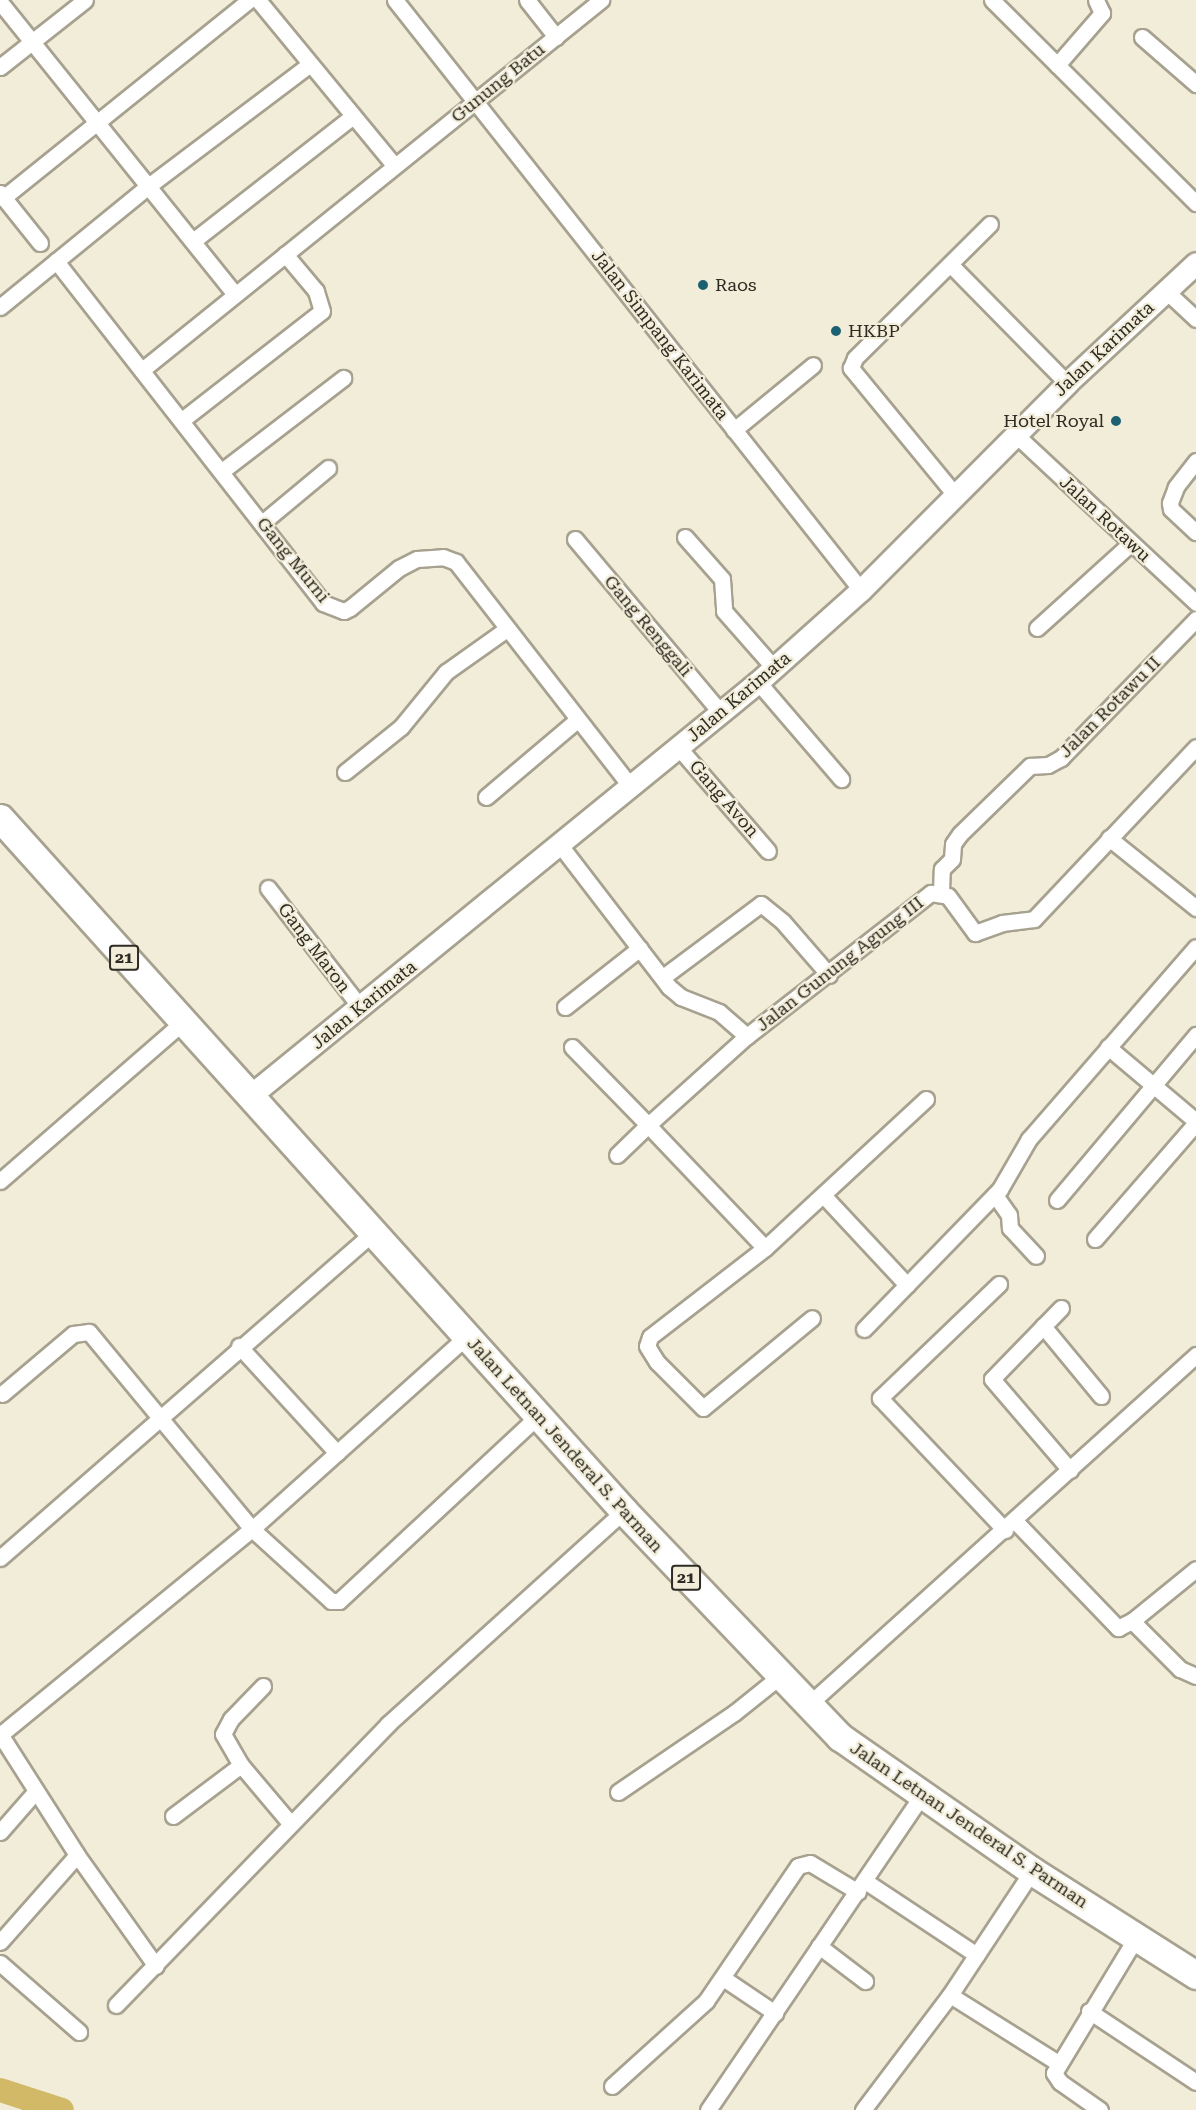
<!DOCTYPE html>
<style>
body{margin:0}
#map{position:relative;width:1196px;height:2110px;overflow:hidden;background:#f2edd9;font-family:"Roboto Serif",serif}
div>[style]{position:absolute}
.river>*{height:24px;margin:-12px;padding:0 12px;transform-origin:12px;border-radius:12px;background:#d1b967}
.roads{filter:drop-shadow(2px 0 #a7a18f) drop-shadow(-2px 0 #a7a18f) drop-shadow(0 2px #a7a18f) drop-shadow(0 -2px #a7a18f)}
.street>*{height:15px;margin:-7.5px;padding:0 7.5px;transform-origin:7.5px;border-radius:7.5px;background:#fff}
.secondary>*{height:21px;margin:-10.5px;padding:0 10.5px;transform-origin:10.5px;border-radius:10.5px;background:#fff}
.highway>*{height:27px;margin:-13.5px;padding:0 13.5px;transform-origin:13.5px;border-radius:13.5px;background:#fff}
.dots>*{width:16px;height:16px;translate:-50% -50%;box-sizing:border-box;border:3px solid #f2edd9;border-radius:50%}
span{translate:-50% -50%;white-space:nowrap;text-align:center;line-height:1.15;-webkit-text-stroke:4.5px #f2edd9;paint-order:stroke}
.shield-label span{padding:2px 4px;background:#f2edd9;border:2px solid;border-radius:4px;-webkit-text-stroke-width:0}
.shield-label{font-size:16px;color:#2d2b23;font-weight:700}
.street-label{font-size:18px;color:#2d2b23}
.poi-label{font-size:18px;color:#2d2b23}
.left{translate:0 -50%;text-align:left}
.right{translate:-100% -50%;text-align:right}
</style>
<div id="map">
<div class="river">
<i style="left:0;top:2090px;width:65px;rotate:17.9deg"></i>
</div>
<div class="roads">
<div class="street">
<i style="left:258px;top:0;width:214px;rotate:50.5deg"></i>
<i style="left:395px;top:0;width:752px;rotate:51.7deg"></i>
<i style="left:527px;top:0;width:47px;rotate:51.9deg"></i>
<i style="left:992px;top:0;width:288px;rotate:44.9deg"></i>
<i style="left:0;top:2px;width:373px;rotate:51.2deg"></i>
<i style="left:1142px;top:37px;width:72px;rotate:41deg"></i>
<i style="left:1057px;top:65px;width:69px;rotate:-49.1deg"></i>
<i style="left:1102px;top:13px;width:14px;rotate:-115deg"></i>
<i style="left:0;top:67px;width:108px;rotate:-38.2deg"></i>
<i style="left:0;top:193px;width:64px;rotate:51.3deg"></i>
<i style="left:3px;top:198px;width:316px;rotate:-38.8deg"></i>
<i style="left:193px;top:241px;width:203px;rotate:-38deg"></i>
<i style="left:56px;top:261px;width:434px;rotate:52deg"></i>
<i style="left:323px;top:603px;width:22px;rotate:21deg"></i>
<i style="left:344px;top:611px;width:7px;rotate:-27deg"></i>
<i style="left:350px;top:608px;width:63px;rotate:-39.2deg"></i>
<i style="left:399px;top:568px;width:20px;rotate:-27deg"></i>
<i style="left:417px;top:559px;width:26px;rotate:-4deg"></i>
<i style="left:443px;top:557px;width:14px;rotate:21deg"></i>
<i style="left:456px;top:562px;width:285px;rotate:52.1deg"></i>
<i style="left:950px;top:264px;width:167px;rotate:45.5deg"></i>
<i style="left:1166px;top:291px;width:41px;rotate:43deg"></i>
<i style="left:0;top:307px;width:190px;rotate:-39.2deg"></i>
<i style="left:147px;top:187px;width:203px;rotate:-37deg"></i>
<i style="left:142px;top:370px;width:590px;rotate:-38.87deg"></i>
<i style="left:182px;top:420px;width:177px;rotate:-37.9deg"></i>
<i style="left:322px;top:311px;width:21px;rotate:-107deg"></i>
<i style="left:316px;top:291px;width:48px;rotate:-130deg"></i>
<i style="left:734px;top:430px;width:102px;rotate:-39.4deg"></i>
<i style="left:1015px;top:434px;width:248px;rotate:43deg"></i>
<i style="left:1196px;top:461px;width:33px;rotate:128deg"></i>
<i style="left:1176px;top:487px;width:17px;rotate:111deg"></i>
<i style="left:1170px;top:503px;width:6px;rotate:81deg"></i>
<i style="left:1171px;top:509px;width:34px;rotate:43deg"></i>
<i style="left:222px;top:471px;width:153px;rotate:-37.5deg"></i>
<i style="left:956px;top:496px;width:166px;rotate:-129.4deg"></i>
<i style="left:851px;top:368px;width:11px;rotate:-68deg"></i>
<i style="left:855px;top:358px;width:190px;rotate:-44.8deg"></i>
<i style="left:262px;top:523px;width:86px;rotate:-39.8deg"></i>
<i style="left:685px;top:537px;width:56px;rotate:48.6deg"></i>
<i style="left:722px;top:579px;width:32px;rotate:86deg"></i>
<i style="left:724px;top:611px;width:76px;rotate:48.7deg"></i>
<i style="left:575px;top:539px;width:227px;rotate:50deg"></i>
<i style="left:1037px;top:628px;width:127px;rotate:-42.1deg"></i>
<i style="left:758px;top:682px;width:128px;rotate:49.4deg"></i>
<i style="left:679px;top:748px;width:136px;rotate:49.2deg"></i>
<i style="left:345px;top:772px;width:72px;rotate:-38.8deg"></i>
<i style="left:401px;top:727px;width:71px;rotate:-50.7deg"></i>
<i style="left:446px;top:672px;width:72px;rotate:-35.4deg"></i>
<i style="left:486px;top:797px;width:118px;rotate:-40.2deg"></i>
<i style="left:1109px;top:838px;width:112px;rotate:38.8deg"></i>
<i style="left:560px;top:845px;width:179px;rotate:52.5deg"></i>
<i style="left:669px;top:987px;width:16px;rotate:40deg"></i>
<i style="left:681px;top:997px;width:41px;rotate:21.5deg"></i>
<i style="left:719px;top:1012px;width:37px;rotate:41deg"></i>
<i style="left:268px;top:888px;width:152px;rotate:52.2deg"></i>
<i style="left:941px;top:892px;width:23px;rotate:-88deg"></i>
<i style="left:942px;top:869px;width:14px;rotate:-45deg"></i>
<i style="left:952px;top:859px;width:15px;rotate:-86deg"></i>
<i style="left:953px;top:844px;width:12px;rotate:-55deg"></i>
<i style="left:960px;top:834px;width:98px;rotate:-44.2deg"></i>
<i style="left:1030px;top:766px;width:18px;rotate:-3deg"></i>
<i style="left:1048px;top:765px;width:15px;rotate:-28deg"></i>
<i style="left:1061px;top:758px;width:194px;rotate:-45.8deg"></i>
<i style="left:663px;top:977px;width:122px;rotate:-36.7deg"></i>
<i style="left:761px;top:904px;width:28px;rotate:39deg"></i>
<i style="left:783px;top:922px;width:70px;rotate:49deg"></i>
<i style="left:565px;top:1007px;width:95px;rotate:-38.2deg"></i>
<i style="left:572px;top:1047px;width:109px;rotate:45.7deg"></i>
<i style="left:648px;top:1125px;width:43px;rotate:135.9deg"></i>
<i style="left:1108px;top:1047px;width:115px;rotate:40.1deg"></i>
<i style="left:926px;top:1099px;width:219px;rotate:137.2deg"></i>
<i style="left:765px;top:1248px;width:170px;rotate:-133.6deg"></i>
<i style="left:648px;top:1125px;width:133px;rotate:-42deg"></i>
<i style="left:747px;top:1036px;width:233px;rotate:-37.9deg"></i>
<i style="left:931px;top:893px;width:17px;rotate:10deg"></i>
<i style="left:948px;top:896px;width:46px;rotate:53.9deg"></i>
<i style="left:975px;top:933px;width:29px;rotate:-20deg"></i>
<i style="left:1002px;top:923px;width:32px;rotate:-7deg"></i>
<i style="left:1034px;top:919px;width:236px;rotate:-46.7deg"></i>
<i style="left:0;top:1181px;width:241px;rotate:-41deg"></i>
<i style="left:823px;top:1195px;width:123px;rotate:47deg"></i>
<i style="left:995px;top:1195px;width:24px;rotate:55deg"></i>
<i style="left:1009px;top:1215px;width:13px;rotate:86deg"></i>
<i style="left:1010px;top:1228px;width:38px;rotate:47deg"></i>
<i style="left:1057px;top:1200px;width:216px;rotate:-49.9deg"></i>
<i style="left:1095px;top:1239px;width:154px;rotate:-49deg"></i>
<i style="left:765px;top:1248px;width:145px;rotate:142.3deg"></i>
<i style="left:650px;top:1337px;width:9px;rotate:108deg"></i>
<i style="left:647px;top:1346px;width:19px;rotate:58deg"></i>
<i style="left:657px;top:1362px;width:65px;rotate:45deg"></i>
<i style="left:703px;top:1408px;width:141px;rotate:-39.5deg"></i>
<i style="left:999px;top:1284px;width:165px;rotate:136.2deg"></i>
<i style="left:880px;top:1398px;width:182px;rotate:46.6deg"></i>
<i style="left:1061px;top:1308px;width:99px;rotate:134.2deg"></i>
<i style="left:992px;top:1379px;width:120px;rotate:49.4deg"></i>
<i style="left:1043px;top:1326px;width:91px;rotate:50.4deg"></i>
<i style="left:864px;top:1329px;width:195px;rotate:-45.8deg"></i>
<i style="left:1000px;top:1189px;width:58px;rotate:-59.9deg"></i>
<i style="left:1029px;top:1139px;width:254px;rotate:-49deg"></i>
<i style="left:239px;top:1346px;width:145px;rotate:47.5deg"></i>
<i style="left:2px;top:1394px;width:93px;rotate:-40.2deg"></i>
<i style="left:73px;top:1334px;width:16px;rotate:-7deg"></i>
<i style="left:89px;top:1332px;width:256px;rotate:50.4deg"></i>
<i style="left:252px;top:1529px;width:107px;rotate:42.3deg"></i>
<i style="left:331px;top:1601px;width:8px"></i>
<i style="left:339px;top:1601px;width:272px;rotate:-42.9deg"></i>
<i style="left:1015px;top:1521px;width:149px;rotate:46.1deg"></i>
<i style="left:1118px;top:1628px;width:16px;rotate:-27deg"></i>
<i style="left:1132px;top:1621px;width:82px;rotate:-39.1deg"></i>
<i style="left:0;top:1558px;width:496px;rotate:-41.1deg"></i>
<i style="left:1132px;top:1621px;width:68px;rotate:45deg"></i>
<i style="left:1180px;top:1669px;width:17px;rotate:24deg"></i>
<i style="left:263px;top:1686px;width:46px;rotate:134.1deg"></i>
<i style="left:231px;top:1719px;width:17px;rotate:118deg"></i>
<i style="left:223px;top:1734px;width:36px;rotate:60deg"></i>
<i style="left:241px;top:1765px;width:76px;rotate:49.8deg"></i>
<i style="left:808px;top:1705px;width:523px;rotate:-42.05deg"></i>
<i style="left:0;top:1734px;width:143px;rotate:57.5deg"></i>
<i style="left:77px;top:1855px;width:116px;rotate:131.5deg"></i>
<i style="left:0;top:1735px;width:325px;rotate:-39.3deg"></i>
<i style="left:252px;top:1529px;width:288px;rotate:-41.9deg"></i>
<i style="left:618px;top:1792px;width:140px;rotate:-34.3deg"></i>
<i style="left:734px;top:1713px;width:59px;rotate:-38.8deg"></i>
<i style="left:173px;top:1816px;width:85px;rotate:-36.9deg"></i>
<i style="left:0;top:1832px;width:53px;rotate:-48.8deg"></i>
<i style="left:77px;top:1855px;width:136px;rotate:54.6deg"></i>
<i style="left:865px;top:1881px;width:134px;rotate:33.5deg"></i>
<i style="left:819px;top:1946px;width:58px;rotate:37.3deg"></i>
<i style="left:0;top:1963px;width:105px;rotate:41.1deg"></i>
<i style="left:723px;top:1978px;width:63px;rotate:33.9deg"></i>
<i style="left:950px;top:1995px;width:128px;rotate:32.2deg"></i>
<i style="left:116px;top:2005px;width:391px;rotate:-45.9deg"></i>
<i style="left:388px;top:1724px;width:318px;rotate:-42.1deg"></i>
<i style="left:1089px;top:2011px;width:128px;rotate:33.6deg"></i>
<i style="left:612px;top:2086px;width:127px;rotate:-42.1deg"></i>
<i style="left:706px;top:2001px;width:163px;rotate:-55.7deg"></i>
<i style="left:798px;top:1866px;width:12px;rotate:-14deg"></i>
<i style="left:810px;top:1863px;width:56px;rotate:31.1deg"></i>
<i style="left:708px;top:2110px;width:381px;rotate:-55.8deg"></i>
<i style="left:863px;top:2110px;width:144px;rotate:-52.9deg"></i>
<i style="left:950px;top:1995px;width:149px;rotate:-56.5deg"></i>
<i style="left:1100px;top:2110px;width:49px;rotate:-145deg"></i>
<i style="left:1060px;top:2082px;width:11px;rotate:-124deg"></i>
<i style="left:1054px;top:2073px;width:160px;rotate:-58.8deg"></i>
</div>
<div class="secondary">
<i style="left:251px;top:1095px;width:654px;rotate:-39.17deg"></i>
<i style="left:758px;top:682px;width:138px;rotate:-41.8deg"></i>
<i style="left:861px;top:590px;width:292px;rotate:-45.1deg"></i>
<i style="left:1067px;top:383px;width:176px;rotate:-42.9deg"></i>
</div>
<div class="highway">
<i style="left:0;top:818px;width:933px;rotate:48deg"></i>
<i style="left:624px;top:1511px;width:313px;rotate:46.3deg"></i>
<i style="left:840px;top:1737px;width:234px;rotate:34.9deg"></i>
<i style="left:1032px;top:1871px;width:194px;rotate:32.4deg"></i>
</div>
</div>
<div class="dots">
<i style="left:703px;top:285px;background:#1b6172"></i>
<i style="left:836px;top:331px;background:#1b6172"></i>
<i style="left:1116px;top:421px;background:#1b6172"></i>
</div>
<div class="shield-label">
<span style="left:124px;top:958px">21</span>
<span style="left:686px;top:1578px">21</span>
</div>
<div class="street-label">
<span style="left:498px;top:83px;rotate:-39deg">Gunung Batu</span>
<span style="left:660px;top:335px;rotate:52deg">Jalan Simpang Karimata</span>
<span style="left:1104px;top:349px;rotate:-43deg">Jalan Karimata</span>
<span style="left:1105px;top:519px;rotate:43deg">Jalan Rotawu</span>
<span style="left:293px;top:560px;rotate:51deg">Gang Murni</span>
<span style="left:648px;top:626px;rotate:50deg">Gang Renggali</span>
<span style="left:739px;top:697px;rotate:-40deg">Jalan Karimata</span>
<span style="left:1110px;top:707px;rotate:-45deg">Jalan Rotawu II</span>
<span style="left:724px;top:799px;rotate:49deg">Gang Avon</span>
<span style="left:314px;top:948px;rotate:53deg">Gang Maron</span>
<span style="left:840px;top:964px;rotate:-38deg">Jalan Gunung Agung III</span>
<span style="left:364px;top:1005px;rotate:-39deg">Jalan Karimata</span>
<span style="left:565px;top:1445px;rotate:48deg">Jalan Letnan Jenderal S. Parman</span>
<span style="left:969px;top:1825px;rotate:34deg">Jalan Letnan Jenderal S. Parman</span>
</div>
<div class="poi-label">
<span class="left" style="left:715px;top:285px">Raos</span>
<span class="left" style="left:848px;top:331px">HKBP</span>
<span class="right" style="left:1104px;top:421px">Hotel Royal</span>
</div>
</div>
